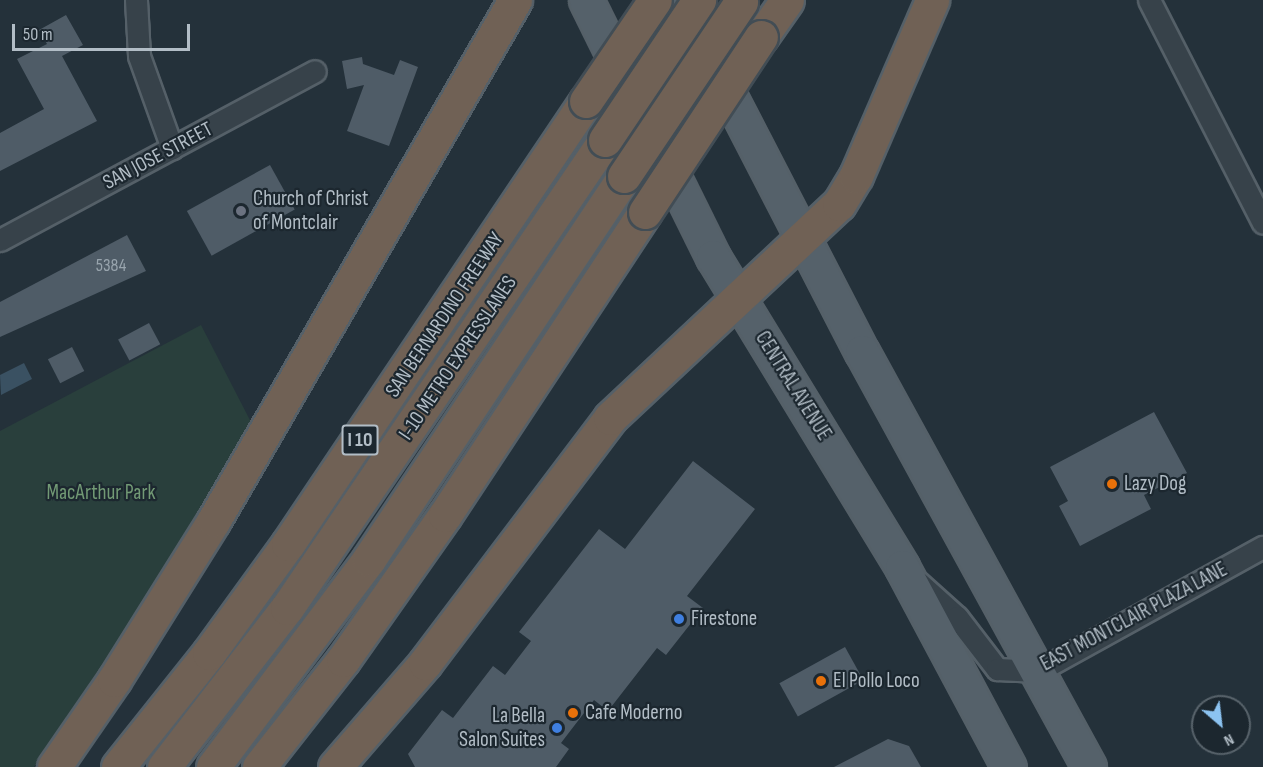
<!DOCTYPE html>
<style>
body{margin:0}
#map{position:relative;width:1263px;height:767px;overflow:hidden;background:#24313a;font-family:"Sofia Sans Condensed",sans-serif}
div>[style]{position:absolute}
.green>*{inset:0;background:#293f3c}
.water>*{inset:0;background:#3a5162}
.building>*{inset:0;background:#4f5c67;transform-origin:0 0}
.roads{filter:drop-shadow(2px 0 #556068) drop-shadow(-2px 0 #556068) drop-shadow(0 2px #556068) drop-shadow(0 -2px #556068)}
.minor>*{height:21px;margin:-10.5px;padding:0 10.5px;transform-origin:10.5px;border-radius:10.5px;background:#37424a}
.primary>*{height:33px;margin:-16.5px;padding:0 16.5px;transform-origin:16.5px;border-radius:16.5px;background:#55616a}
.motorway>*{height:33px;margin:-16.5px;padding:0 16.5px;transform-origin:16.5px;border-radius:16.5px;background:#706155}
.bridges{filter:drop-shadow(2px 0 #424d55) drop-shadow(-2px 0 #424d55) drop-shadow(0 2px #424d55) drop-shadow(0 -2px #424d55)}
.motorway-bridge>*{height:33px;margin:-16.5px;padding:0 16.5px;transform-origin:16.5px;border-radius:16.5px;background:#706155}
.dots>*{width:16px;height:16px;translate:-50% -50%;box-sizing:border-box;border:3px solid #1c272f;border-radius:50%}
span{translate:-50% -50%;white-space:nowrap;text-align:center;line-height:1.15;-webkit-text-stroke:4.5px #1c272f;paint-order:stroke}
.number-label{font-size:18px;color:#99a5ae}
.number-label span{-webkit-text-stroke-width:0}
.shield-label span{padding:2px 4px;background:#1c272f;border:2px solid;border-radius:4px;-webkit-text-stroke-width:0}
.shield-label{font-size:20px;color:#b2bdc6;font-weight:700}
.street-label{font-size:21px;color:#b2bdc6}
.poi-label{font-size:21px;color:#b2bdc6}
.left{translate:0 -50%;text-align:left}
.right{translate:-100% -50%;text-align:right}
.park-label{font-size:21px;color:#729a75}
.north{position:absolute;left:1191px;top:695px;width:60px;height:60px;box-sizing:border-box;background:#1c272f;border:2px solid #58636b;border-radius:50%;rotate:152deg;font-size:16px;font-weight:700;line-height:24px;text-align:center;color:#b2bdc6}
.north::after{content:'';display:block;margin:auto;width:21px;height:27px;background:#8cc3f1;clip-path:polygon(50% 0,100% 100%,50% 72%,0 100%)}
.scale{position:absolute;left:12px;top:24px;width:178px;height:27px;box-sizing:border-box;border:3px solid #b2bdc6;border-top:0;padding-left:8px;font-size:18px;line-height:21px;white-space:nowrap;color:#b2bdc6;-webkit-text-stroke:4px #1c272f;paint-order:stroke}
</style>
<div id="map">
<div class="green">
<i style="clip-path:polygon(201px 325px,253px 426px,96px 682px,34px 767px,0 767px,0 431px)"></i>
</div>
<div class="water">
<i style="clip-path:polygon(24px 363px,32px 379px,1px 395px,0 375px)"></i>
</div>
<div class="building">
<i style="clip-path:polygon(66px 15px,83px 45px,62px 56px,97px 121px,0 171px,0 133px,44px 109px,17px 59px,47px 44px,39px 30px)"></i>
<i style="clip-path:polygon(362px 57px,363px 64px,394px 75px,400px 60px,418px 67px,389px 146px,347px 131px,364px 85px,347px 89px,342px 61px)"></i>
<i style="left:270px;top:165px;width:51px;height:95px;rotate:61deg"></i>
<i style="clip-path:polygon(127px 235px,146px 271px,0 337px,0 302px)"></i>
<i style="left:149px;top:323px;width:24px;height:35px;rotate:62deg"></i>
<i style="left:72px;top:347px;width:27px;height:27px;rotate:63deg"></i>
<i style="clip-path:polygon(1154px 412px,1187px 473px,1144px 495px,1151px 509px,1080px 546px,1059px 506px,1068px 501px,1050px 467px)"></i>
<i style="clip-path:polygon(693px 461px,755px 509px,687px 596px,703px 608px,666px 655px,657px 648px,608px 711px,594px 700px,561px 743px,569px 749px,556px 767px,415px 767px,408px 754px,442px 710px,453px 718px,493px 666px,505px 675px,531px 641px,519px 632px,599px 529px,625px 549px)"></i>
<i style="left:845px;top:647px;width:38px;height:75px;rotate:61deg"></i>
<i style="clip-path:polygon(888px 739px,909px 746px,921px 767px,834px 767px)"></i>
</div>
<div class="roads">
<div class="minor">
<i style="left:136px;top:0;width:56px;rotate:86.9deg"></i>
<i style="left:139px;top:56px;width:98px;rotate:70.3deg"></i>
<i style="left:1149px;top:0;width:250px;rotate:62.9deg"></i>
<i style="left:0;top:240px;width:357px;rotate:-28.2deg"></i>
<i style="left:918px;top:582px;width:52px;rotate:41.9deg"></i>
<i style="left:957px;top:617px;width:66px;rotate:52.4deg"></i>
<i style="left:997px;top:669px;width:41px;rotate:2.8deg"></i>
<i style="left:1038px;top:671px;width:257px;rotate:-28.9deg"></i>
</div>
<div class="primary">
<i style="left:586px;top:0;width:287px;rotate:63.7deg"></i>
<i style="left:713px;top:257px;width:363px;rotate:58.6deg"></i>
<i style="left:902px;top:567px;width:227px;rotate:61.9deg"></i>
<i style="left:680px;top:0;width:396px;rotate:62.7deg"></i>
<i style="left:862px;top:352px;width:473px;rotate:61.3deg"></i>
</div>
<div class="motorway">
<i style="left:761px;top:37px;width:45px;rotate:-54.9deg"></i>
<i style="left:54px;top:767px;width:106px;rotate:-55.4deg"></i>
<i style="left:114px;top:680px;width:189px;rotate:-58deg"></i>
<i style="left:214px;top:520px;width:601px;rotate:-59.94deg"></i>
<i style="left:118px;top:767px;width:146px;rotate:-51.4deg"></i>
<i style="left:209px;top:653px;width:135px;rotate:-54.1deg"></i>
<i style="left:288px;top:544px;width:534px;rotate:-56.07deg"></i>
<i style="left:164px;top:767px;width:201px;rotate:-52.3deg"></i>
<i style="left:287px;top:608px;width:566px;rotate:-55.8deg"></i>
<i style="left:213px;top:767px;width:260px;rotate:-53.1deg"></i>
<i style="left:369px;top:559px;width:460px;rotate:-56.3deg"></i>
<i style="left:259px;top:767px;width:136px;rotate:-51.9deg"></i>
<i style="left:343px;top:660px;width:177px;rotate:-54.9deg"></i>
<i style="left:445px;top:515px;width:363px;rotate:-56.6deg"></i>
<i style="left:335px;top:767px;width:138px;rotate:-49.1deg"></i>
<i style="left:425px;top:663px;width:307px;rotate:-52.9deg"></i>
<i style="left:610px;top:418px;width:313px;rotate:-43.1deg"></i>
<i style="left:839px;top:204px;width:33px;rotate:-59deg"></i>
<i style="left:856px;top:176px;width:192px;rotate:-66.6deg"></i>
</div>
</div>
<div class="bridges">
<div class="motorway-bridge">
<i style="left:586px;top:101px;width:122px;rotate:-55.7deg"></i>
<i style="left:605px;top:140px;width:169px;rotate:-56.1deg"></i>
<i style="left:624px;top:176px;width:210px;rotate:-56.1deg"></i>
<i style="left:645px;top:212px;width:210px;rotate:-56.5deg"></i>
</div>
</div>
<div class="dots">
<i style="left:241px;top:211px;background:#6b7280"></i>
<i style="left:1112px;top:484px;background:#e8710a"></i>
<i style="left:679px;top:619px;background:#3f7fe0"></i>
<i style="left:821px;top:681px;background:#e8710a"></i>
<i style="left:573px;top:713px;background:#e8710a"></i>
<i style="left:557px;top:728px;background:#3f7fe0"></i>
</div>
<div class="number-label">
<span style="left:111px;top:266px">5384</span>
</div>
<div class="shield-label">
<span style="left:360px;top:440px">I 10</span>
</div>
<div class="street-label">
<span style="left:158px;top:156px;rotate:-28deg">SAN JOSE STREET</span>
<span style="left:445px;top:315px;rotate:-56deg">SAN BERNARDINO FREEWAY</span>
<span style="left:458px;top:358px;rotate:-56deg">I-10 METRO EXPRESSLANES</span>
<span style="left:793px;top:386px;rotate:58deg">CENTRAL AVENUE</span>
<span style="left:1134px;top:617px;rotate:-28deg">EAST MONTCLAIR PLAZA LANE</span>
</div>
<div class="poi-label">
<span class="left" style="left:253px;top:211px">Church of Christ<br>of Montclair</span>
<span class="left" style="left:1124px;top:484px">Lazy Dog</span>
<span class="left" style="left:691px;top:619px">Firestone</span>
<span class="left" style="left:833px;top:681px">El Pollo Loco</span>
<span class="left" style="left:585px;top:713px">Cafe Moderno</span>
<span class="right" style="left:545px;top:728px">La Bella<br>Salon Suites</span>
</div>
<div class="park-label">
<span style="left:101px;top:493px">MacArthur Park</span>
</div>
<div class="north">N</div>
<div class="scale">50 m</div>
</div>
